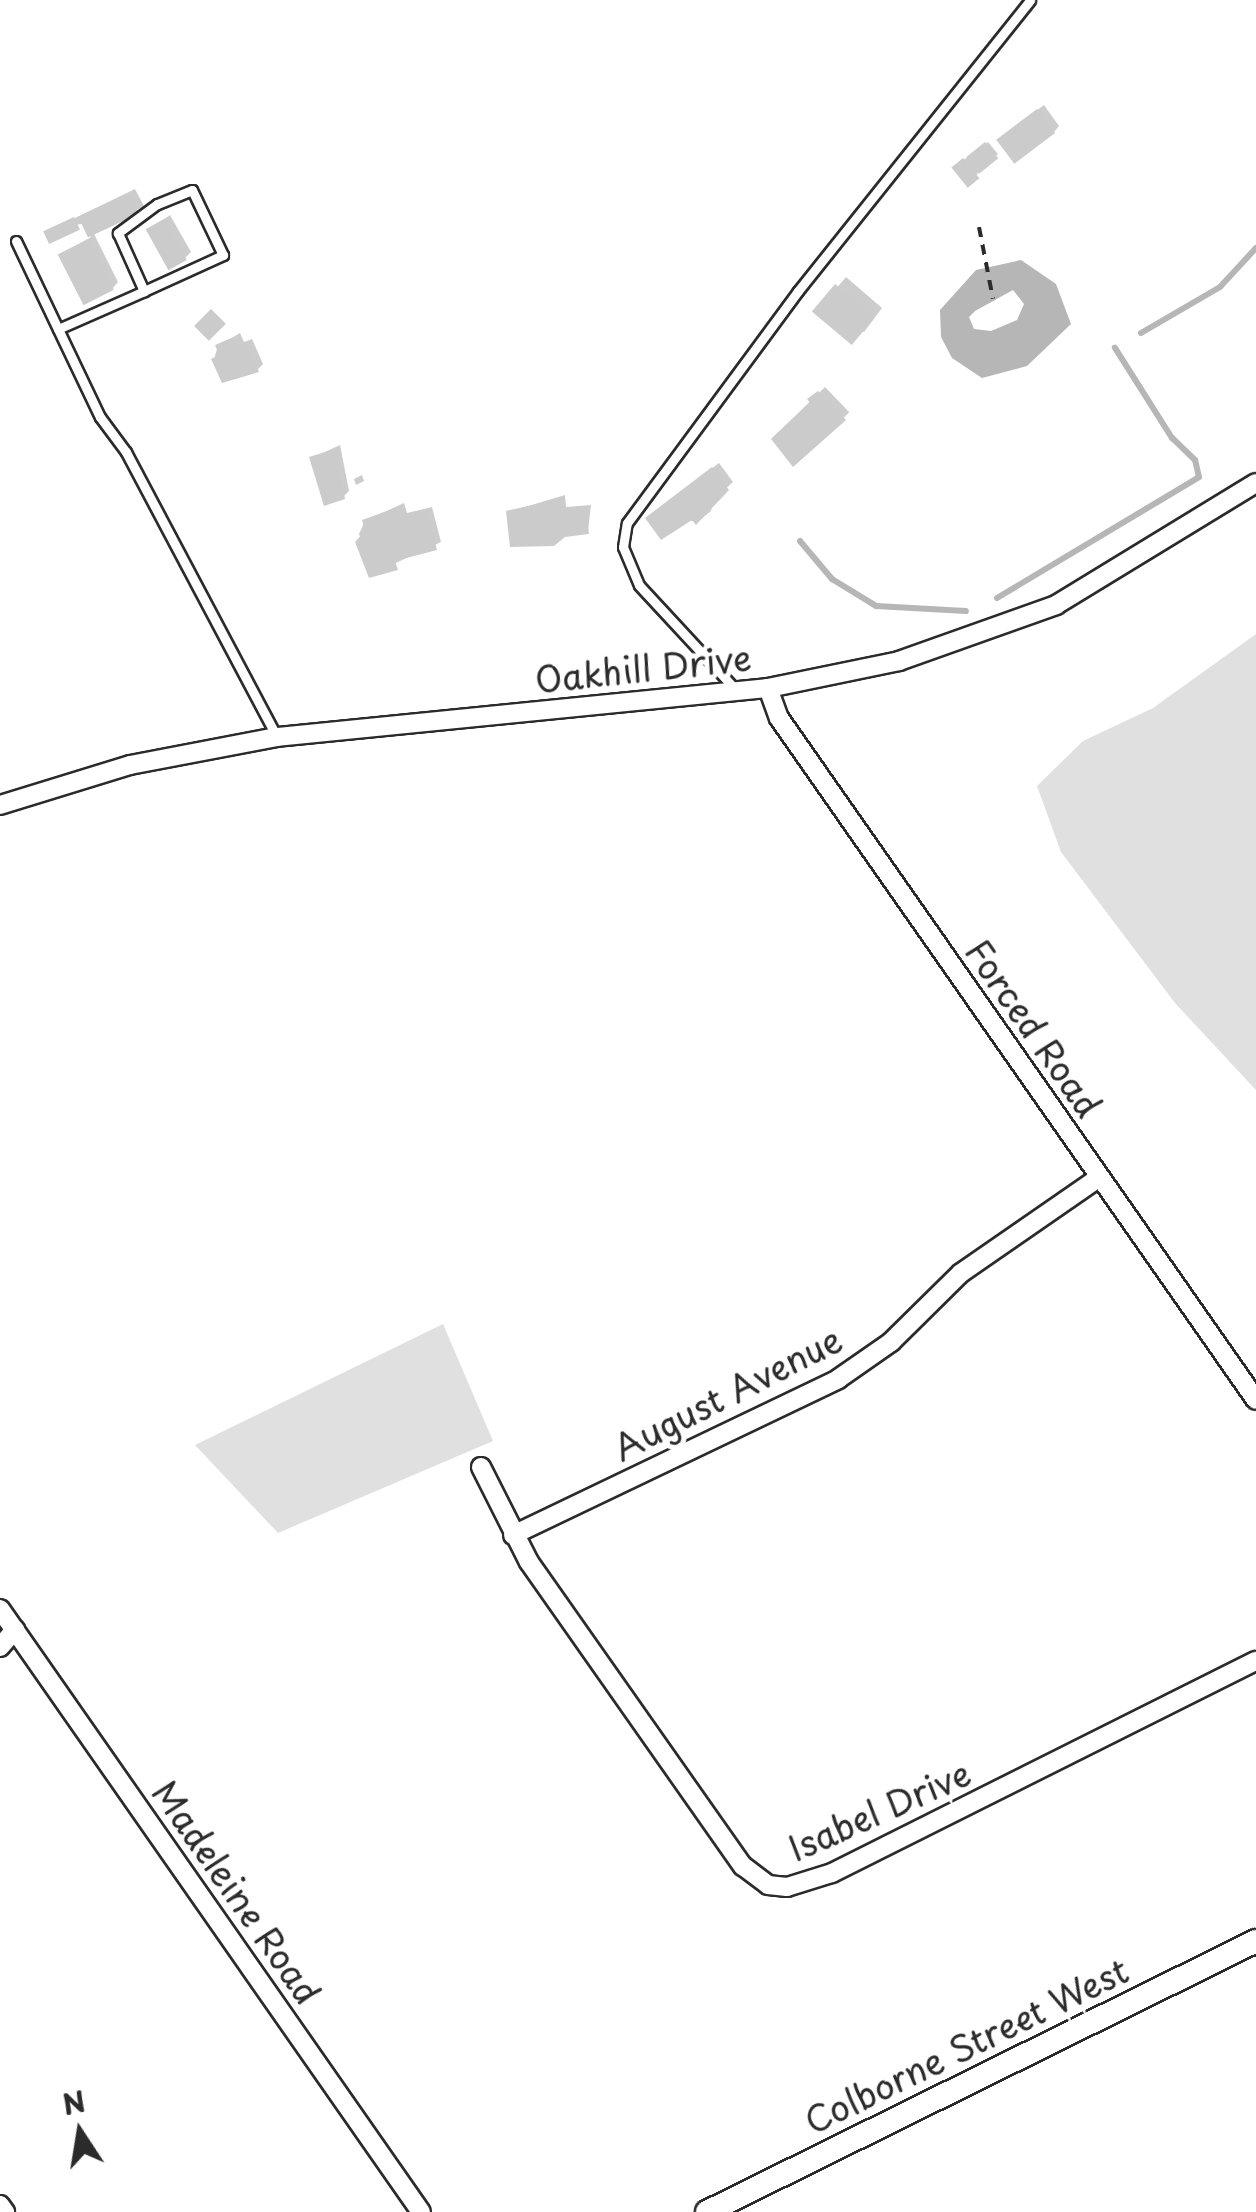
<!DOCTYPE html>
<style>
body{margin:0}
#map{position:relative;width:1256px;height:2212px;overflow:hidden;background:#fff;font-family:"Playpen Sans",sans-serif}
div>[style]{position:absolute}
.green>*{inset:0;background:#e0e0e0}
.water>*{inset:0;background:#b6b6b6}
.shadow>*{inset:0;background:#0003;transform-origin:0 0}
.stream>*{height:6px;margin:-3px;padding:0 3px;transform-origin:3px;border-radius:3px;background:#b6b6b6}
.building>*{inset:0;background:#cbcbcb;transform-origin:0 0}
.path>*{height:4px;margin-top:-2px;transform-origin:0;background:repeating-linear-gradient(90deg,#2b2b2b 0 10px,transparent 0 18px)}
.roads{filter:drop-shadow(2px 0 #2b2b2b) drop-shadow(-2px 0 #2b2b2b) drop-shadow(0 2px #2b2b2b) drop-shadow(0 -2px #2b2b2b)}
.lane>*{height:9px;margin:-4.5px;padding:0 4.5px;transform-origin:4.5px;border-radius:4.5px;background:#fff}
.street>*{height:18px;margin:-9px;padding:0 9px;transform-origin:9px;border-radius:9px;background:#fff}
.secondary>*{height:22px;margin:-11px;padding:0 11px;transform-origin:11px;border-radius:11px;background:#fff}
span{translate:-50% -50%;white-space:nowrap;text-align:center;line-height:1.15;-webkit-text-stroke:10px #fff;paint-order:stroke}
.street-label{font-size:35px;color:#2b2b2b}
.north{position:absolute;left:30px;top:2082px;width:100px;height:100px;-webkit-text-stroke:8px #fff;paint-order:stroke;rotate:348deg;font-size:28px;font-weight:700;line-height:40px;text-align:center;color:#2b2b2b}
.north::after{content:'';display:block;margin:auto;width:35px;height:45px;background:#2b2b2b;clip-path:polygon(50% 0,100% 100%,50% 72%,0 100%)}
</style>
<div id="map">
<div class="green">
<i style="clip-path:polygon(1256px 634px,1256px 1090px,1175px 1003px,1061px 852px,1037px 786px,1083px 741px,1153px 708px)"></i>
<i style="clip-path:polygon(443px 1324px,493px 1441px,278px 1533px,195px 1445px)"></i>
</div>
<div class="water">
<i style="clip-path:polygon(evenodd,1021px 260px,1056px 284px,1071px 324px,1027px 366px,982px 378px,952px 358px,941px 337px,940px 310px,976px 270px,1021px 260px,1013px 290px,1024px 304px,1017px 320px,991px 331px,974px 329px,969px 317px,975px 311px,1013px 290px)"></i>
</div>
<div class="shadow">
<i style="clip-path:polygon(1044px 105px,1059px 126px,1054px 132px,1005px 134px)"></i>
<i style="clip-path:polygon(988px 142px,998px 154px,967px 184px,954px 167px)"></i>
<i style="clip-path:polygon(135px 189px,144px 206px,94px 234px,118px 282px,113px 288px,61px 255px,91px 237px,85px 223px,46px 232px)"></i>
<i style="clip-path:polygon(170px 215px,191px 252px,185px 258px,148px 230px)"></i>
<i style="clip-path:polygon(846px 277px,882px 308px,864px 332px,817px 311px)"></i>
<i style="clip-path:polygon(240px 333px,244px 342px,252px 339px,263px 364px,257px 370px,214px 359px,218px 346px)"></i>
<i style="left:825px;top:387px;width:35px;height:73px;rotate:46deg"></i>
<i style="clip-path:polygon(340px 445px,349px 491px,343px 497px,312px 458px)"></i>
<i style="clip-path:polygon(719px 463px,733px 482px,713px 500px,711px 511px,697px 522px,654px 513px)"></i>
<i style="clip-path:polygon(362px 475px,364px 481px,356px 485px,354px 479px)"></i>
<i style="clip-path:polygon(565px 495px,566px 507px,591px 505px,588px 531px,508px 512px)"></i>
<i style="clip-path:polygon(404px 503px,407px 513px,432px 507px,441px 542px,370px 575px,359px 534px,365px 521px)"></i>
</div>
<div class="stream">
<i style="left:1141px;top:333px;width:91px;rotate:-30.2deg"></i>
<i style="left:1220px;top:287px;width:53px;rotate:-47.3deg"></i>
<i style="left:800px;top:541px;width:50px;rotate:49.9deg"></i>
<i style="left:832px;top:579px;width:52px;rotate:31.5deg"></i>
<i style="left:876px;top:606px;width:90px;rotate:3.2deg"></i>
<i style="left:997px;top:598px;width:235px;rotate:-30.9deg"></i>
<i style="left:1199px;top:477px;width:17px;rotate:-103deg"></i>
<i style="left:1195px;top:460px;width:32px;rotate:-136deg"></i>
<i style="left:1172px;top:438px;width:107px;rotate:-122.3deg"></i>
</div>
<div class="building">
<i style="left:1037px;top:109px;width:30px;height:51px;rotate:53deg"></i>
<i style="left:985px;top:142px;width:21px;height:24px;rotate:51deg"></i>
<i style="left:963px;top:158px;width:26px;height:15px;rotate:51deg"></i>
<i style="left:129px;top:193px;width:23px;height:56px;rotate:65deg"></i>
<i style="left:74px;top:217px;width:14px;height:34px;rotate:65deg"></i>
<i style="left:164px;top:219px;width:47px;height:21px;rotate:61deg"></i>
<i style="left:88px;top:239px;width:57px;height:34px;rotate:63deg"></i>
<i style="left:835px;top:284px;width:52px;height:36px;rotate:40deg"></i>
<i style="left:211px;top:309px;width:21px;height:24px;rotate:45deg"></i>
<i style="clip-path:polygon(234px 337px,238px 346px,246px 343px,259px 372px,222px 383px,211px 359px,219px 355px,215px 345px)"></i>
<i style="clip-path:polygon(818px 391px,846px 420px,793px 467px,771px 439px,807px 406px,815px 409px,807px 399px)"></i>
<i style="clip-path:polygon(335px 449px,345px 499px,324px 506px,309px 457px)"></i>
<i style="clip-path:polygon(712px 467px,729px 490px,696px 525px,692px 520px,661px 540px,645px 518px)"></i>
<i style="clip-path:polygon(560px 499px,561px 512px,586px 509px,589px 534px,565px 537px,554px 546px,510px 547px,506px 511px)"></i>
<i style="clip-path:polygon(398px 507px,401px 517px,427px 511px,437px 550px,395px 561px,398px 570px,369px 578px,355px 542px,365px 531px,362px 520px)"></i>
</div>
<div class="path">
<i style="left:979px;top:227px;width:73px;rotate:79deg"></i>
</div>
<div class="roads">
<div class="lane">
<i style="left:16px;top:241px;width:195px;rotate:64.5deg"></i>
<i style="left:100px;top:417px;width:44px;rotate:53.4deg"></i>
<i style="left:126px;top:452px;width:323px;rotate:62.1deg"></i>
<i style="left:58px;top:329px;width:94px;rotate:-23.8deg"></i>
<i style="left:144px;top:291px;width:87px;rotate:-24.5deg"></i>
<i style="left:223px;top:255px;width:72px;rotate:-115.5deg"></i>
<i style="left:192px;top:190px;width:38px;rotate:158deg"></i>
<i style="left:157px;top:204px;width:49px;rotate:143.4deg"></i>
<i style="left:118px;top:233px;width:64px;rotate:65.9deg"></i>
<i style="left:737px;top:691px;width:144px;rotate:-132.8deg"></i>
<i style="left:639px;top:585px;width:41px;rotate:-112.8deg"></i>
<i style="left:623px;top:547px;width:24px;rotate:-81deg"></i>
<i style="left:627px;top:523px;width:288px;rotate:-53.6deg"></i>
<i style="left:798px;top:291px;width:372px;rotate:-51.4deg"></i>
</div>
<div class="street">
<i style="left:768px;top:688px;width:32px;rotate:70deg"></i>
<i style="left:779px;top:718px;width:832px;rotate:55.03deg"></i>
<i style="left:0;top:805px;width:136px;rotate:-17.1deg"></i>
<i style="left:130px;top:765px;width:150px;rotate:-10.8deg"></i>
<i style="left:277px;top:737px;width:493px;rotate:-5.7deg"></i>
<i style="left:768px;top:688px;width:134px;rotate:-11.6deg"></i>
<i style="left:899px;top:661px;width:167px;rotate:-19.6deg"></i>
<i style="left:1056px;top:605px;width:234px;rotate:-31.4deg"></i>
<i style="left:481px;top:1467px;width:106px;rotate:63.2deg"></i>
<i style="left:529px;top:1562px;width:372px;rotate:54.9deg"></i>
<i style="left:743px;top:1866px;width:31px;rotate:37deg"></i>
<i style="left:768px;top:1885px;width:19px;rotate:6deg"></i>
<i style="left:787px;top:1887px;width:47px;rotate:-17.3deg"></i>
<i style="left:832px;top:1873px;width:474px;rotate:-26.6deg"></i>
<i style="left:513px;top:1535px;width:361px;rotate:-25.6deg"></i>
<i style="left:838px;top:1379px;width:65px;rotate:-34.9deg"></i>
<i style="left:891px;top:1342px;width:98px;rotate:-44.6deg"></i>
<i style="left:961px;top:1273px;width:167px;rotate:-34.7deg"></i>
<i style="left:0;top:1609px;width:735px;rotate:55.08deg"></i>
<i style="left:0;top:1647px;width:23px;rotate:-49deg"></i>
<i style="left:0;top:2205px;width:9px;rotate:54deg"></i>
</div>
<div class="secondary">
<i style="left:707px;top:2212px;width:612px;rotate:-26.27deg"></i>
</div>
</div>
<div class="street-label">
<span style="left:643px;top:668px;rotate:-6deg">Oakhill Drive</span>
<span style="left:1034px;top:1028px;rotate:55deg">Forced Road</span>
<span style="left:727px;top:1393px;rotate:-27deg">August Avenue</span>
<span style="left:879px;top:1810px;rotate:-24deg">Isabel Drive</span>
<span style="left:237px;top:1892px;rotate:55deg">Madeleine Road</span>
<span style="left:966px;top:2045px;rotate:-26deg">Colborne Street West</span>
</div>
<div class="north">N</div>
</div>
